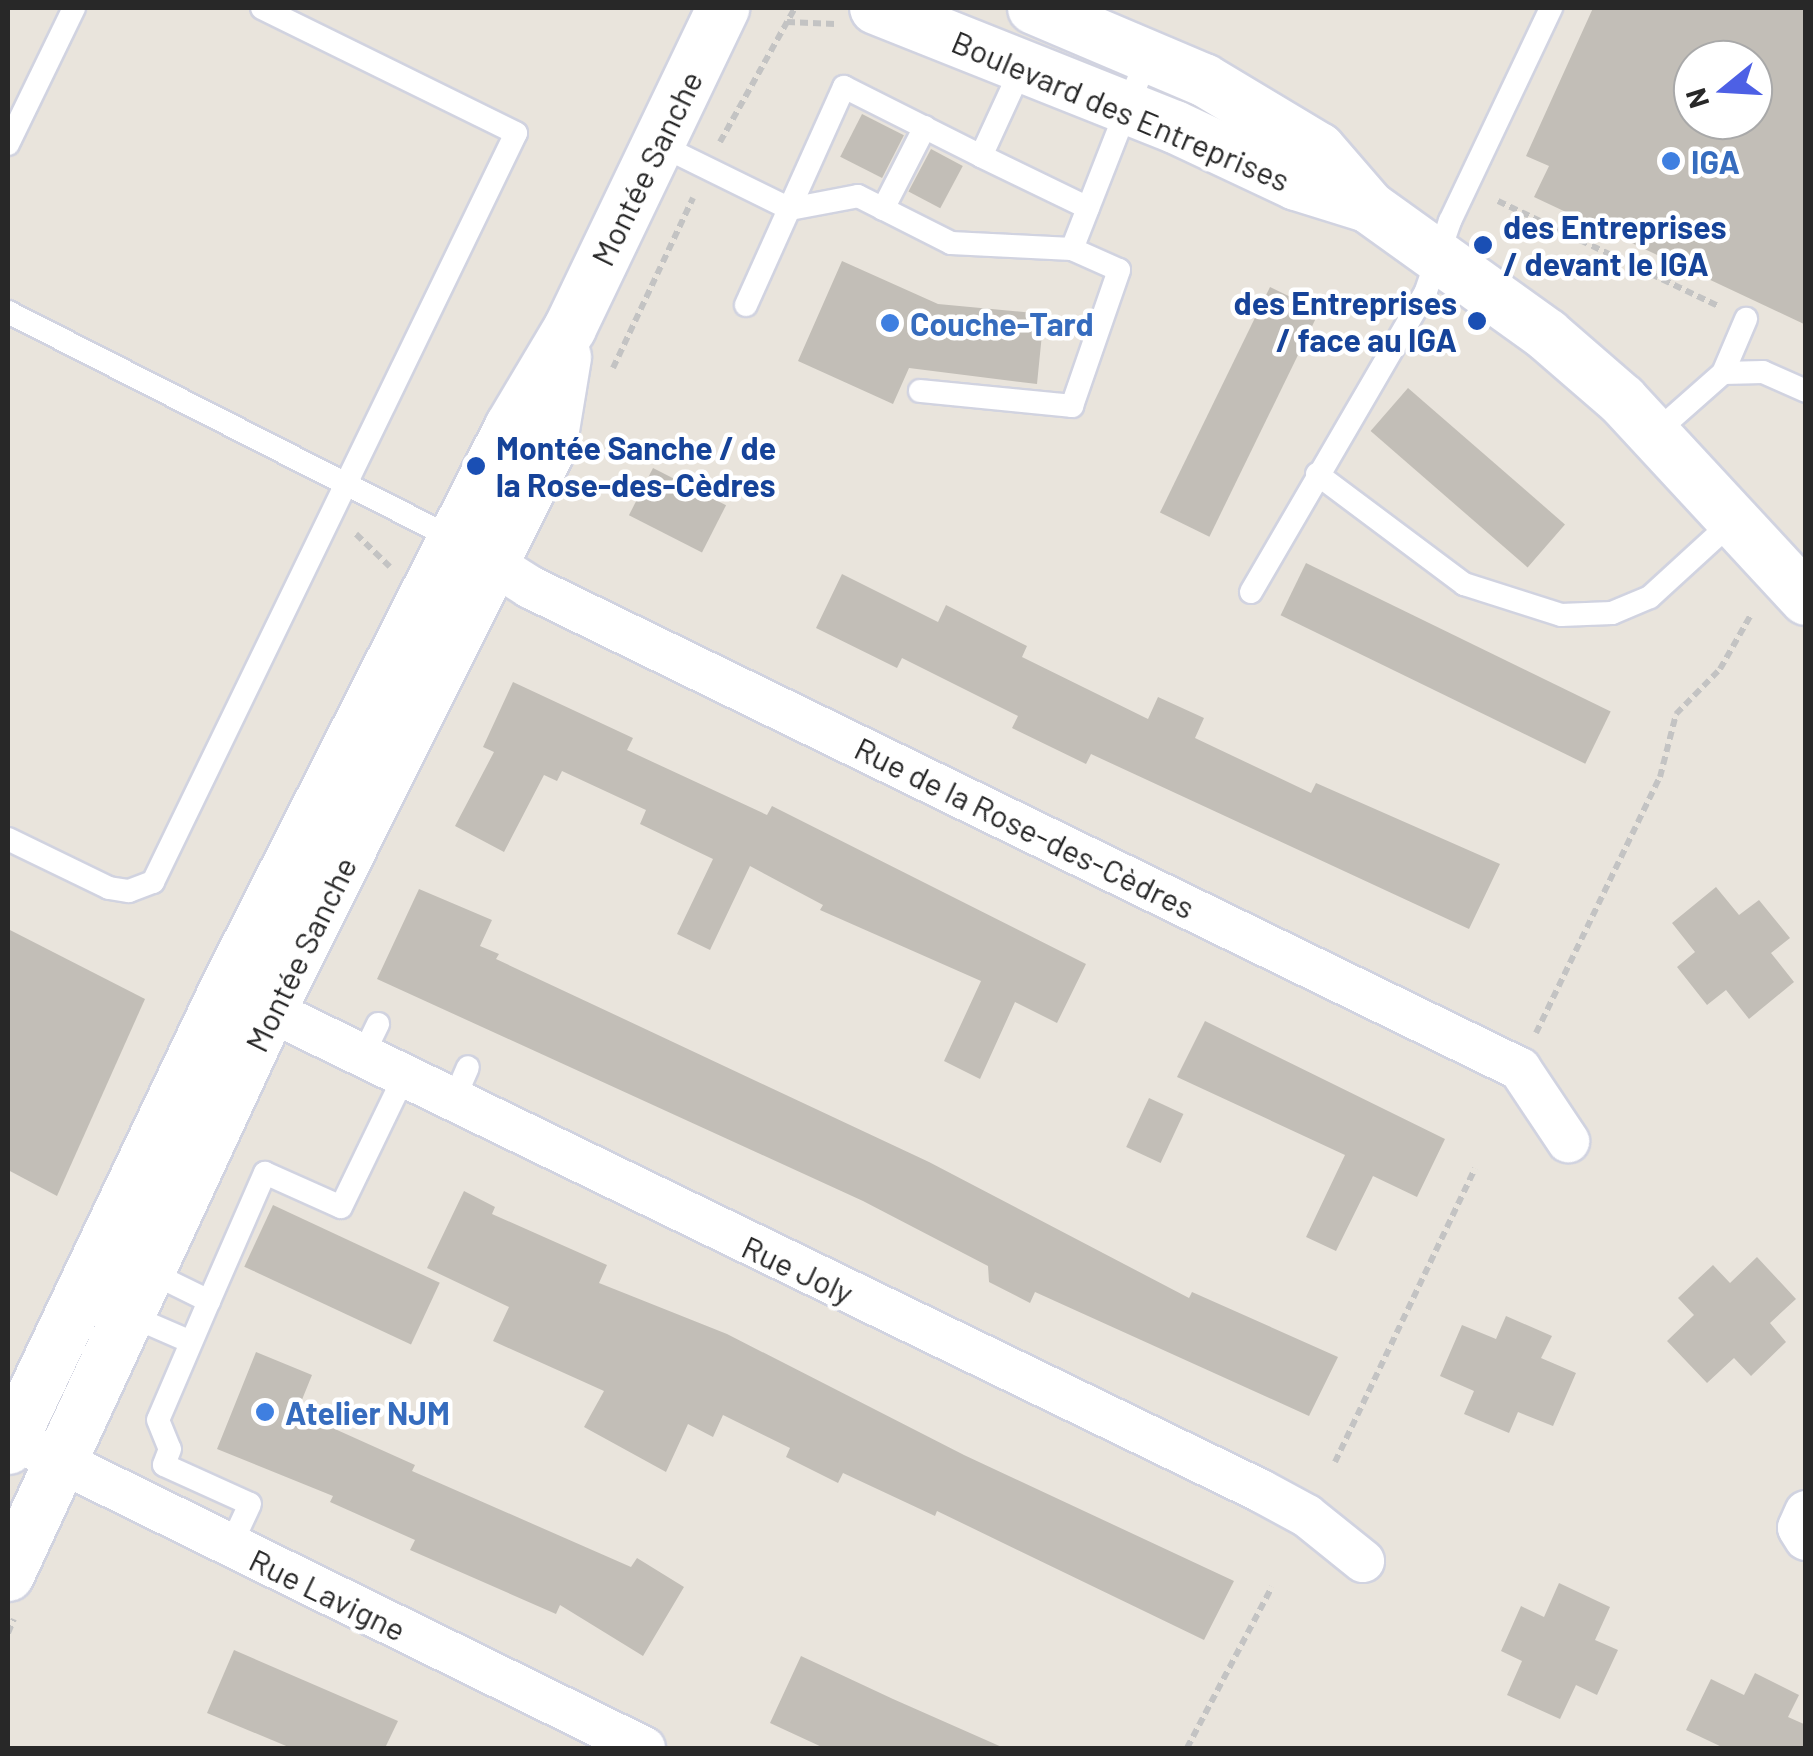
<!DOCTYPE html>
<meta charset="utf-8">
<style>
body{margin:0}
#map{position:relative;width:1813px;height:1756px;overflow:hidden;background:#e9e4dc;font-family:Barlow,sans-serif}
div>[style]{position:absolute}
.building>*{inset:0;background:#c2beb7;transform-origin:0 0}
.path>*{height:6px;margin-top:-3px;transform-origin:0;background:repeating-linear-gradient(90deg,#c3c3c3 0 8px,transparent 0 13px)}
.roads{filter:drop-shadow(2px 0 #d1d3e0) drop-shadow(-2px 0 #d1d3e0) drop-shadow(0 2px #d1d3e0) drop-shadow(0 -2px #d1d3e0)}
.service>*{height:22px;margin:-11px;padding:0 11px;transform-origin:11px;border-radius:11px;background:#fff}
.minor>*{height:42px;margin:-21px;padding:0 21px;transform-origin:21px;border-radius:21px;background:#fff}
.tertiary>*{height:52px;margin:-26px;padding:0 26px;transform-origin:26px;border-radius:26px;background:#fff}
.dots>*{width:28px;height:28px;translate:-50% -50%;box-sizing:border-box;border:5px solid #fff;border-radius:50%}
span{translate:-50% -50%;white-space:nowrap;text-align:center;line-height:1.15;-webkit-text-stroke:9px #fff;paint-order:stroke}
.street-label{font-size:32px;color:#282828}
.shop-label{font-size:32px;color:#366cbe;font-weight:700}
.left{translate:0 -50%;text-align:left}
.transit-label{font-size:32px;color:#164399;font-weight:700}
.right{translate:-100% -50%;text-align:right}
.frame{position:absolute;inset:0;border:10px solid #282828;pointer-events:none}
.north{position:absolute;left:1673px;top:40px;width:100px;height:100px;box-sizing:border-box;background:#fff;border:2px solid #a9a9a9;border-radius:50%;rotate:252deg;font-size:28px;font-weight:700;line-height:40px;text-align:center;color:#282828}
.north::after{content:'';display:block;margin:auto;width:35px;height:45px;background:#4d60e5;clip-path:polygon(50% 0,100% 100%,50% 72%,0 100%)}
</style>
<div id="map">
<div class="building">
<i style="clip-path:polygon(evenodd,1593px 8px,1806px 8px,1806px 325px,1534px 197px,1549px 166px,1526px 156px,1593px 8px,1693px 60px,1753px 60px,1753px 120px,1693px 120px,1693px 60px)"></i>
<i style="left:862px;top:114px;width:47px;height:48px;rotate:27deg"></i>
<i style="left:931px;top:149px;width:36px;height:48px;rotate:28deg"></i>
<i style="clip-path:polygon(842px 261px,938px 304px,1044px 314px,1037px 384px,909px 368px,893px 404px,798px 361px)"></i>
<i style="left:1270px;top:287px;width:55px;height:251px;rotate:26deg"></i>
<i style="left:1408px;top:388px;width:208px;height:57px;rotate:41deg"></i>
<i style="left:653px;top:468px;width:82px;height:53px;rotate:27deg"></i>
<i style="left:1306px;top:563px;width:339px;height:58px;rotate:26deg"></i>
<i style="clip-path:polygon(842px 574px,938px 622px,946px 605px,1027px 646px,1022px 657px,1148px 719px,1158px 697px,1204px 718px,1195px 738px,1311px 793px,1316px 783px,1500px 864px,1469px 929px,1091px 754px,1086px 764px,1012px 728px,1018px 716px,902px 658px,897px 668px,816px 628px)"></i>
<i style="clip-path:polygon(513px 682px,633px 738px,627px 750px,767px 815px,772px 806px,1086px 964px,1057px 1023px,1015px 1002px,980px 1079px,944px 1061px,981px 981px,820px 910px,823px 905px,750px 866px,710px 950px,677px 934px,713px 859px,640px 824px,646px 810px,562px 771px,557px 781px,544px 775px,504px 852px,455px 826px,494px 752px,483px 747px)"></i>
<i style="clip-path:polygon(1716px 887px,1739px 915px,1759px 900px,1790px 938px,1771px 953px,1794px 982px,1749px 1019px,1726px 990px,1707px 1005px,1677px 967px,1695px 952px,1672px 923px)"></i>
<i style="clip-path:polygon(419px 889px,492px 920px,480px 946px,499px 954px,496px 959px,929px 1162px,1189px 1298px,1192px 1292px,1338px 1357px,1309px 1416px,1035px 1292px,1030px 1303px,989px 1282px,988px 1266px,863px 1201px,377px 979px)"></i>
<i style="clip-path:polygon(8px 929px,145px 999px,57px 1196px,8px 1170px)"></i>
<i style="clip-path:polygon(1205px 1021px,1445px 1139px,1417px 1197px,1373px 1176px,1336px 1251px,1306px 1237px,1345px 1155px,1177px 1077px)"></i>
<i style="left:1149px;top:1098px;width:38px;height:54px;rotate:25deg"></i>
<i style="clip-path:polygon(464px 1191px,495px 1207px,492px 1214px,607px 1265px,599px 1283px,727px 1334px,964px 1455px,1234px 1581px,1204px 1640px,937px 1511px,935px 1516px,843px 1473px,838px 1483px,786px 1457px,790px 1448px,723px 1415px,713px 1437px,688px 1424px,666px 1472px,584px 1427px,604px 1391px,493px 1341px,509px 1307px,427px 1268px)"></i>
<i style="left:273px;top:1205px;width:184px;height:68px;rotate:25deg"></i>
<i style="clip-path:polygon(1757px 1257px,1796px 1299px,1770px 1323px,1786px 1342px,1751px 1376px,1734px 1358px,1707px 1383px,1667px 1341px,1694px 1315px,1678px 1298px,1713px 1265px,1730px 1283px)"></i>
<i style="clip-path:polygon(1506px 1316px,1552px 1336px,1541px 1358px,1576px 1373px,1553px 1426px,1518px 1412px,1509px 1433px,1464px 1414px,1474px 1391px,1440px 1376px,1462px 1325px,1496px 1339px)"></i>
<i style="clip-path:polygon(256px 1352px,312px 1375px,297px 1412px,415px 1465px,412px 1471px,631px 1567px,637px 1558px,684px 1587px,643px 1656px,560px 1605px,556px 1614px,410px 1550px,415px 1540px,330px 1502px,333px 1496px,217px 1449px)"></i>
<i style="clip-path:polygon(1559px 1583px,1610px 1607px,1595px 1640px,1618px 1650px,1597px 1695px,1576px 1685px,1560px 1719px,1507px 1695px,1522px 1661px,1501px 1651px,1521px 1606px,1544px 1617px)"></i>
<i style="clip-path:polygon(234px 1650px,398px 1721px,385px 1748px,291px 1748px,207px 1713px)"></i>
<i style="clip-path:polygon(801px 1656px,893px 1699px,1004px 1748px,824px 1748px,770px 1723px)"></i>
<i style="clip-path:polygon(1755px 1673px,1799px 1695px,1788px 1717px,1806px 1725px,1806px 1748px,1724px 1748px,1686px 1730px,1711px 1679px,1744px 1695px)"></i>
</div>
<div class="path">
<i style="left:787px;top:22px;width:48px;rotate:2.4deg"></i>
<i style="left:720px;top:142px;width:154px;rotate:-60.8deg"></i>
<i style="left:1498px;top:201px;width:244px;rotate:25.5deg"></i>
<i style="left:613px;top:368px;width:188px;rotate:-64.8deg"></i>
<i style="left:356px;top:534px;width:47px;rotate:44.1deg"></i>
<i style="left:1536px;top:1033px;width:284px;rotate:-64.2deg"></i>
<i style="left:1660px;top:777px;width:65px;rotate:-75.7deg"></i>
<i style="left:1676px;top:714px;width:63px;rotate:-45.6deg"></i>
<i style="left:1720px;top:669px;width:64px;rotate:-60.3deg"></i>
<i style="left:1335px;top:1462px;width:325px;rotate:-64.5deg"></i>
<i style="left:8px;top:1633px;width:15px;rotate:-67deg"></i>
<i style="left:1187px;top:1748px;width:182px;rotate:-62.2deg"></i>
</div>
<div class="roads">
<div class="service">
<i style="left:1022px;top:67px;width:98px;rotate:114.7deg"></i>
<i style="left:981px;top:156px;width:119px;rotate:25.9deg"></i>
<i style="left:8px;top:144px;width:151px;rotate:-64.1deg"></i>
<i style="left:658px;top:144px;width:147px;rotate:26.2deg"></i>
<i style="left:790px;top:209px;width:69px;rotate:-10.8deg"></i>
<i style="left:858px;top:196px;width:104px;rotate:26.8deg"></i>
<i style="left:951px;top:243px;width:121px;rotate:2.8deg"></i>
<i style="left:1072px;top:249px;width:208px;rotate:-68.6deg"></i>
<i style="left:883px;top:209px;width:92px;rotate:-62.9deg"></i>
<i style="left:746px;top:305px;width:239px;rotate:-65.8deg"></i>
<i style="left:844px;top:87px;width:153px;rotate:26.7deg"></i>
<i style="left:8px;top:312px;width:503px;rotate:26.97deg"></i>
<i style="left:1723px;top:373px;width:59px;rotate:-66.9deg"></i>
<i style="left:920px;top:391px;width:153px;rotate:5.6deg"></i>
<i style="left:1072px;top:406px;width:144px;rotate:-70.9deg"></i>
<i style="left:1119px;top:270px;width:51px;rotate:-155.9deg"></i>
<i style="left:1655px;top:433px;width:91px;rotate:-41.4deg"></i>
<i style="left:1723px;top:373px;width:40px;rotate:-1.4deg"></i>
<i style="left:1763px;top:372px;width:47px;rotate:23.8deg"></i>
<i style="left:1317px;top:474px;width:184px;rotate:36.8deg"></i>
<i style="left:1464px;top:584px;width:102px;rotate:17.7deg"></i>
<i style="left:1561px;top:615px;width:51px;rotate:-2.2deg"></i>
<i style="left:1612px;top:613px;width:41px;rotate:-22.8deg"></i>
<i style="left:1650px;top:597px;width:114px;rotate:-42.5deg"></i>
<i style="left:1251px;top:592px;width:348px;rotate:-59.8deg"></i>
<i style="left:1426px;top:291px;width:74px;rotate:-71.1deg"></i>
<i style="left:1450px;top:221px;width:236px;rotate:-64.6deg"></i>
<i style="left:8px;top:839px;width:112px;rotate:25.9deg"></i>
<i style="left:109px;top:888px;width:20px;rotate:9deg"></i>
<i style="left:129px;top:891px;width:26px;rotate:-21deg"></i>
<i style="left:153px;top:882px;width:832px;rotate:-64.14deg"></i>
<i style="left:516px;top:133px;width:283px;rotate:-153.8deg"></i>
<i style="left:361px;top:1059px;width:39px;rotate:-64deg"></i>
<i style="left:452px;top:1104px;width:40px;rotate:-66.6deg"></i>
<i style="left:150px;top:1272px;width:66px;rotate:26.2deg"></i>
<i style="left:209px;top:1301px;width:140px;rotate:-66.4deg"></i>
<i style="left:265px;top:1173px;width:83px;rotate:24.1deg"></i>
<i style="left:341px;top:1207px;width:142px;rotate:-64.2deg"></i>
<i style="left:209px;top:1301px;width:129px;rotate:113.2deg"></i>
<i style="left:158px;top:1420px;width:31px;rotate:68deg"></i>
<i style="left:170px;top:1449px;width:17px;rotate:111deg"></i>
<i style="left:164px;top:1465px;width:94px;rotate:24.4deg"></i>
<i style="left:250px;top:1504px;width:47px;rotate:114.9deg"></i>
<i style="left:131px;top:1316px;width:65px;rotate:23.4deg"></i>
</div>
<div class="minor">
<i style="left:465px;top:546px;width:77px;rotate:32.2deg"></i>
<i style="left:530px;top:587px;width:1101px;rotate:25.96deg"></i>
<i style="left:1520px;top:1069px;width:87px;rotate:56.3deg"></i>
<i style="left:244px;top:998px;width:1130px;rotate:25.86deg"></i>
<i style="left:1261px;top:1491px;width:52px;rotate:28.5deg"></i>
<i style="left:1307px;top:1516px;width:72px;rotate:38.8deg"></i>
<i style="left:31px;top:1447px;width:683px;rotate:26.15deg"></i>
<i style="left:1806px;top:1512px;width:17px;rotate:114deg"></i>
<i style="left:1799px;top:1528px;width:13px;rotate:58deg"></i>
</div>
<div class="tertiary">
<i style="left:876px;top:8px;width:322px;rotate:21.7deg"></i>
<i style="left:1175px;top:127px;width:134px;rotate:25.2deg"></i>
<i style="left:1296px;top:184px;width:74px;rotate:17.2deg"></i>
<i style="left:1034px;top:8px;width:185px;rotate:23deg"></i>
<i style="left:1204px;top:80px;width:134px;rotate:31deg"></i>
<i style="left:1319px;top:149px;width:77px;rotate:49.2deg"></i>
<i style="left:1369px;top:207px;width:219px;rotate:35.7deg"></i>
<i style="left:1547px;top:335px;width:99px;rotate:40.9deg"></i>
<i style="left:1622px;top:400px;width:271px;rotate:47.2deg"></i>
<i style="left:8px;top:1448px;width:508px;rotate:-64.59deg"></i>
<i style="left:226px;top:989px;width:630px;rotate:-63.11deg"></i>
<i style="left:511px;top:427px;width:115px;rotate:-59.2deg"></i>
<i style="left:570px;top:328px;width:355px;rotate:-64.4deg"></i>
<i style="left:8px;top:1575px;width:621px;rotate:-65.13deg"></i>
<i style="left:269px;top:1012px;width:630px;rotate:-63.52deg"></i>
<i style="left:550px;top:448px;width:92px;rotate:-80.6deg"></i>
</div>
</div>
<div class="dots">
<i style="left:1671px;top:161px;background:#3f7fe0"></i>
<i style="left:1483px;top:245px;background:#1a4fb4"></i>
<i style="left:1477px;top:321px;background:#1a4fb4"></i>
<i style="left:890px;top:323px;background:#3f7fe0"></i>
<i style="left:476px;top:466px;background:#1a4fb4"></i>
<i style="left:265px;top:1412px;background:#3f7fe0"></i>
</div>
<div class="street-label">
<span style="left:1121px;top:110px;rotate:23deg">Boulevard des Entreprises</span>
<span style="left:646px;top:168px;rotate:-64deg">Montée Sanche</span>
<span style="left:1025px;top:827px;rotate:26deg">Rue de la Rose-des-Cèdres</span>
<span style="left:300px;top:954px;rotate:-64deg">Montée Sanche</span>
<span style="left:798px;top:1269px;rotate:25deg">Rue Joly</span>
<span style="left:328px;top:1594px;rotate:26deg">Rue Lavigne</span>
</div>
<div class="shop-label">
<span class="left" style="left:1691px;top:161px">IGA</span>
<span class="left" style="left:910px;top:323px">Couche-Tard</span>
<span class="left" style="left:285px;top:1412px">Atelier NJM</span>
</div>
<div class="transit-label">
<span class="left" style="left:1503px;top:245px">des Entreprises<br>/ devant le IGA</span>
<span class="right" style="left:1457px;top:321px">des Entreprises<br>/ face au IGA</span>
<span class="left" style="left:496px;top:466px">Montée Sanche / de<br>la Rose-des-Cèdres</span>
</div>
<div class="frame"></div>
<div class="north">N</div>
</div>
